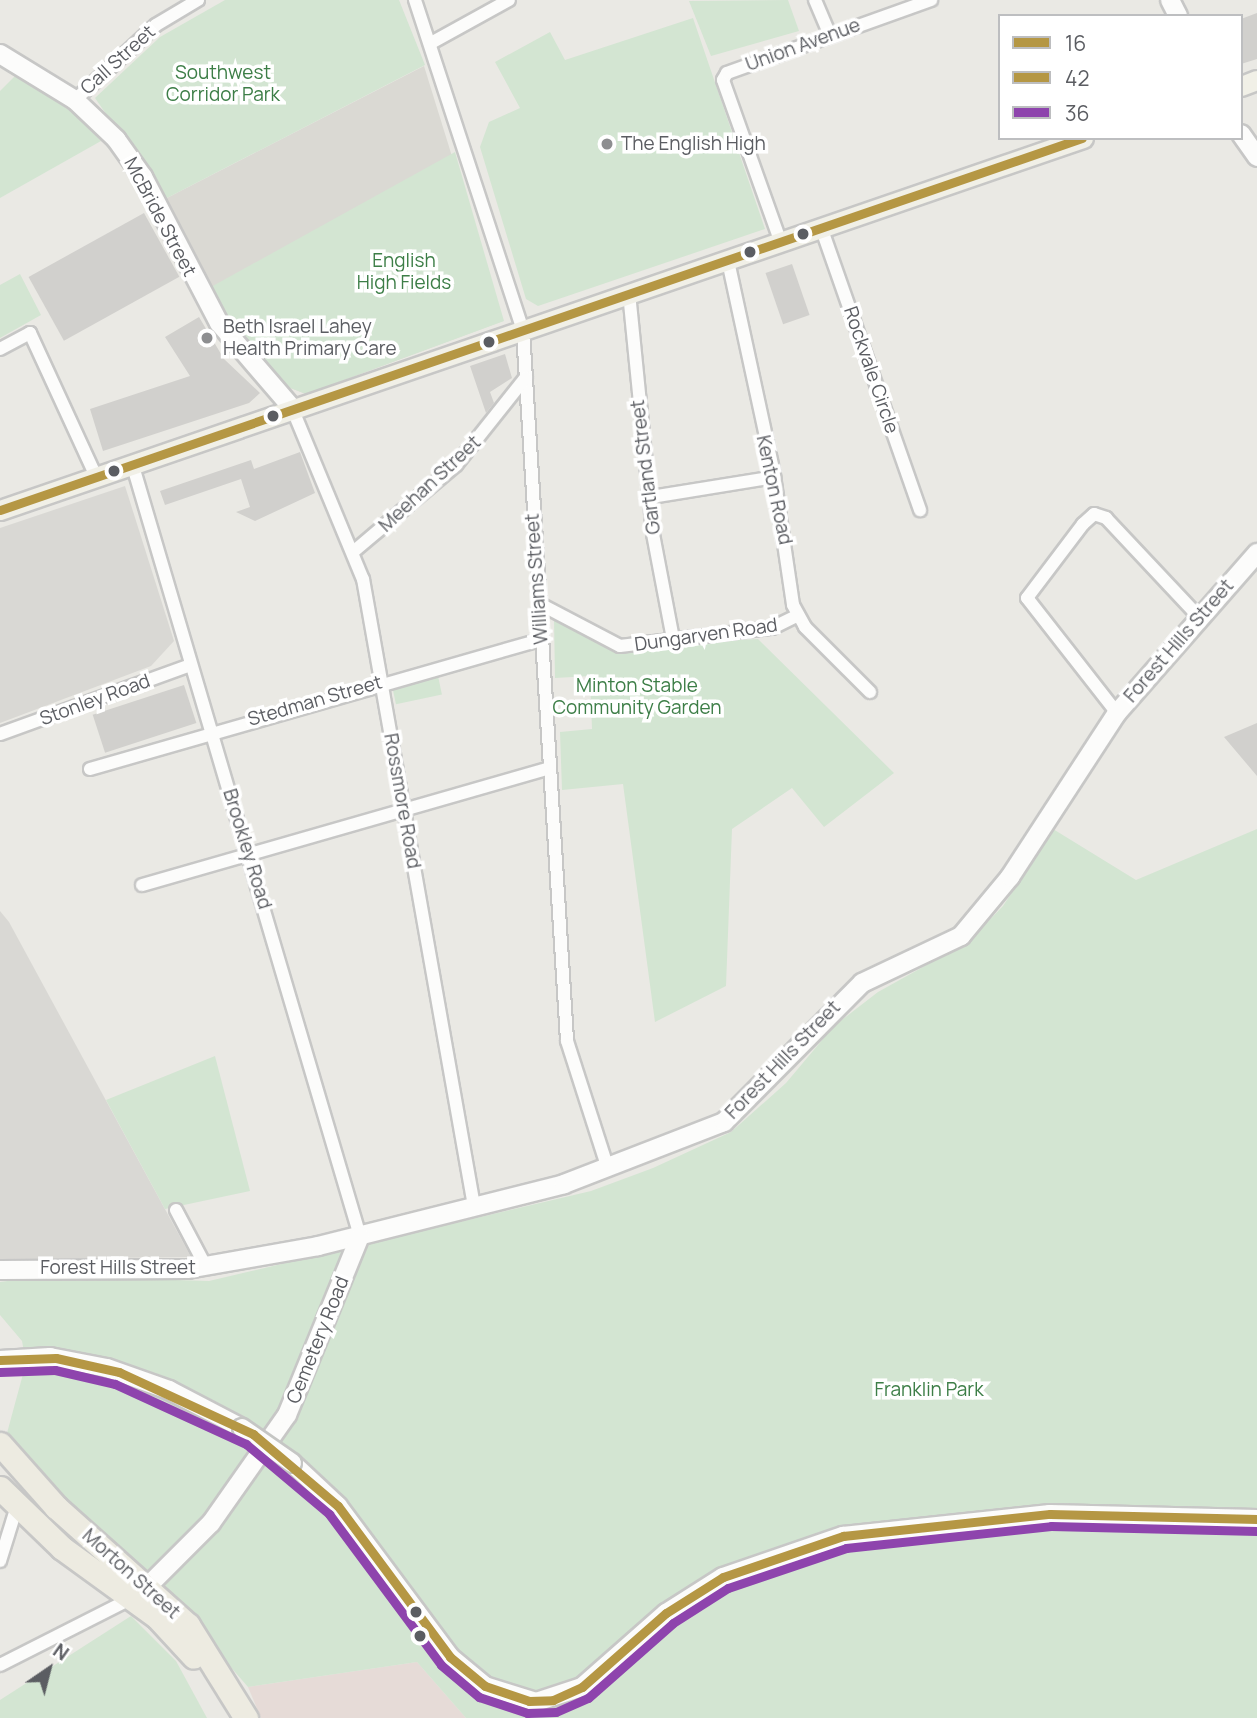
<!DOCTYPE html>
<style>
body{margin:0}
#map{position:relative;width:1257px;height:1718px;overflow:hidden;background:#eae9e4;font-family:Manrope,sans-serif}
div>[style]{position:absolute}
.industrial>*{inset:0;background:#d9d8d4}
.education>*{inset:0;background:#dad9d3}
.medical>*{inset:0;background:#e6dbd7}
.green>*{inset:0;background:#d3e5d2;transform-origin:0 0}
.building>*{inset:0;background:#d1d0cd;transform-origin:0 0}
.roads{filter:drop-shadow(2px 0 #c7c7c6) drop-shadow(-2px 0 #c7c7c6) drop-shadow(0 2px #c7c7c6) drop-shadow(0 -2px #c7c7c6)}
.street>*{height:12px;margin:-6px;padding:0 6px;transform-origin:6px;border-radius:6px;background:#fcfcfb}
.secondary>*{height:18px;margin:-9px;padding:0 9px;transform-origin:9px;border-radius:9px;background:#fcfcfb}
.primary>*{height:19px;margin:-9.5px;padding:0 9.5px;transform-origin:9.5px;border-radius:9.5px;background:#f1f0e7}
.highway>*{height:23px;margin:-11.5px;padding:0 11.5px;transform-origin:11.5px;border-radius:11.5px;background:#edebe1}
.bridges{filter:drop-shadow(2px 0 #c5c6c4) drop-shadow(-2px 0 #c5c6c4) drop-shadow(0 2px #c5c6c4) drop-shadow(0 -2px #c5c6c4)}
.secondary-bridge>*{height:18px;margin:-9px;padding:0 9px;transform-origin:9px;border-radius:9px;background:#fcfcfb}
.bus-1>*{height:9px;margin:-4.5px;padding:0 4.5px;transform-origin:4.5px;border-radius:4.5px;background:#b59744}
.bus-2>*{height:9px;margin:-4.5px;padding:0 4.5px;transform-origin:4.5px;border-radius:4.5px;background:#b59744}
.bus-3>*{height:9px;margin:-4.5px;padding:0 4.5px;transform-origin:4.5px;border-radius:4.5px;background:#8e44ad}
.dots>*{width:19px;height:19px;translate:-50% -50%;box-sizing:border-box;border:4px solid #fff;border-radius:50%}
span{translate:-50% -50%;white-space:nowrap;text-align:center;line-height:1.15;-webkit-text-stroke:7px #fff;paint-order:stroke}
.street-label{font-size:19px;color:#5b5d62}
.park-label{font-size:19px;color:#3d7e47}
.poi-label{font-size:19px;color:#5b5d62}
.left{translate:0 -50%;text-align:left}
.legend{position:absolute;left:998px;top:14px;width:245px;height:126px;box-sizing:border-box;background:#fff;border:2px solid #bdbec0;margin:0;padding:9px 12px;list-style:none;font-size:21px;color:#5b5d62}
.legend li{display:flex;align-items:center;gap:14px;height:35px}
.legend b{width:35px;border:2px solid #bdbec0}
.north{position:absolute;left:14px;top:1634px;width:70px;height:70px;-webkit-text-stroke:5px #fff;paint-order:stroke;rotate:35deg;font-size:19px;font-weight:700;line-height:28px;text-align:center;color:#5b5d62}
.north::after{content:'';display:block;margin:auto;width:24px;height:32px;background:#5b5d62;clip-path:polygon(50% 0,100% 100%,50% 72%,0 100%)}
</style>
<div id="map">
<div class="industrial">
<i style="clip-path:polygon(125px 486px,174px 641px,151px 666px,0 723px,0 528px)"></i>
<i style="clip-path:polygon(0 911px,9px 922px,191px 1257px,0 1259px)"></i>
</div>
<div class="education">
<i style="clip-path:polygon(424px 66px,503px 321px,306px 394px,288px 387px,228px 325px,165px 199px)"></i>
</div>
<div class="medical">
<i style="clip-path:polygon(417px 1662px,466px 1718px,261px 1718px,248px 1687px)"></i>
</div>
<div class="green">
<i style="clip-path:polygon(225px 0,399px 0,425px 65px,165px 199px,95px 98px,160px 37px)"></i>
<i style="clip-path:polygon(788px 0,799px 31px,711px 56px,689px 1px)"></i>
<i style="clip-path:polygon(693px 18px,765px 229px,538px 306px,526px 299px,480px 147px,489px 122px,520px 108px,495px 62px,550px 32px,565px 60px)"></i>
<i style="clip-path:polygon(16px 75px,72px 112px,101px 141px,0 198px,0 91px)"></i>
<i style="clip-path:polygon(455px 152px,504px 321px,306px 394px,288px 387px,228px 325px,211px 287px)"></i>
<i style="clip-path:polygon(20px 274px,41px 315px,0 338px,0 285px)"></i>
<i style="clip-path:polygon(554px 619px,608px 647px,758px 639px,894px 773px,824px 827px,792px 788px,732px 829px,726px 986px,655px 1022px,623px 784px,562px 790px,560px 732px,592px 729px,590px 676px,555px 678px)"></i>
<i style="left:438px;top:676px;width:19px;height:47px;rotate:78deg"></i>
<i style="clip-path:polygon(1053px 829px,1136px 880px,1257px 829px,1257px 1718px,466px 1718px,417px 1662px,248px 1687px,170px 1597px,14px 1452px,7px 1433px,26px 1363px,22px 1341px,0 1315px,0 1282px,45px 1276px,209px 1281px,591px 1191px,653px 1168px,731px 1132px,786px 1083px,834px 1026px,878px 992px,968px 942px,1003px 906px)"></i>
<i style="clip-path:polygon(215px 1056px,250px 1191px,165px 1209px,106px 1100px)"></i>
<i style="clip-path:polygon(131px 1616px,176px 1661px,207px 1718px,0 1718px,0 1700px)"></i>
</div>
<div class="building">
<i style="clip-path:polygon(1257px 13px,1257px 59px,1241px 64px,1241px 19px)"></i>
<i style="left:144px;top:213px;width:73px;height:132px;rotate:61deg"></i>
<i style="left:792px;top:264px;width:54px;height:28px;rotate:71deg"></i>
<i style="clip-path:polygon(199px 317px,224px 359px,260px 393px,249px 403px,103px 451px,90px 409px,190px 376px,165px 337px)"></i>
<i style="clip-path:polygon(505px 354px,512px 378px,490px 392px,494px 403px,486px 413px,470px 366px)"></i>
<i style="clip-path:polygon(300px 452px,315px 493px,255px 521px,236px 512px,250px 507px,241px 479px,165px 505px,160px 491px,251px 460px,254px 469px)"></i>
<i style="left:184px;top:685px;width:40px;height:96px;rotate:72deg"></i>
<i style="clip-path:polygon(1257px 723px,1257px 776px,1224px 737px)"></i>
</div>
<div class="roads">
<div class="street">
<i style="left:415px;top:0;width:348px;rotate:71.9deg"></i>
<i style="left:523px;top:331px;width:711px;rotate:86.45deg"></i>
<i style="left:567px;top:1041px;width:134px;rotate:72.2deg"></i>
<i style="left:815px;top:0;width:38px;rotate:67deg"></i>
<i style="left:431px;top:43px;width:89px;rotate:-28.9deg"></i>
<i style="left:75px;top:100px;width:110px;rotate:-42.8deg"></i>
<i style="left:156px;top:25px;width:49px;rotate:-30.8deg"></i>
<i style="left:822px;top:230px;width:297px;rotate:70.7deg"></i>
<i style="left:781px;top:243px;width:173px;rotate:-109.6deg"></i>
<i style="left:723px;top:80px;width:8px;rotate:-60deg"></i>
<i style="left:727px;top:73px;width:217px;rotate:-19.7deg"></i>
<i style="left:728px;top:261px;width:213px;rotate:77.8deg"></i>
<i style="left:773px;top:469px;width:137px;rotate:81.6deg"></i>
<i style="left:793px;top:605px;width:25px;rotate:61deg"></i>
<i style="left:805px;top:627px;width:92px;rotate:45deg"></i>
<i style="left:629px;top:293px;width:242px;rotate:84.3deg"></i>
<i style="left:653px;top:534px;width:107px;rotate:79.2deg"></i>
<i style="left:0;top:349px;width:34px;rotate:-28deg"></i>
<i style="left:30px;top:333px;width:155px;rotate:65.3deg"></i>
<i style="left:292px;top:408px;width:185px;rotate:67.5deg"></i>
<i style="left:363px;top:579px;width:637px;rotate:79.96deg"></i>
<i style="left:132px;top:463px;width:806px;rotate:73.57deg"></i>
<i style="left:651px;top:497px;width:125px;rotate:-9.2deg"></i>
<i style="left:353px;top:552px;width:135px;rotate:-40.2deg"></i>
<i style="left:456px;top:465px;width:112px;rotate:-51.5deg"></i>
<i style="left:540px;top:604px;width:90px;rotate:27.7deg"></i>
<i style="left:620px;top:646px;width:153px;rotate:-6.8deg"></i>
<i style="left:772px;top:628px;width:28px;rotate:-26deg"></i>
<i style="left:1117px;top:713px;width:146px;rotate:-128deg"></i>
<i style="left:1027px;top:598px;width:93px;rotate:-52.9deg"></i>
<i style="left:1083px;top:524px;width:15px;rotate:-42deg"></i>
<i style="left:1094px;top:514px;width:13px;rotate:18deg"></i>
<i style="left:1106px;top:518px;width:136px;rotate:46.8deg"></i>
<i style="left:0;top:734px;width:203px;rotate:-19.9deg"></i>
<i style="left:90px;top:769px;width:469px;rotate:-16deg"></i>
<i style="left:142px;top:885px;width:423px;rotate:-16deg"></i>
<i style="left:176px;top:1210px;width:64px;rotate:62.2deg"></i>
<i style="left:0;top:1561px;width:58px;rotate:-72.8deg"></i>
<i style="left:0;top:1665px;width:148px;rotate:-26.9deg"></i>
</div>
<div class="secondary">
<i style="left:1170px;top:0;width:18px;rotate:63deg"></i>
<i style="left:0;top:54px;width:88px;rotate:31.5deg"></i>
<i style="left:75px;top:100px;width:57px;rotate:43.6deg"></i>
<i style="left:116px;top:139px;width:47px;rotate:54.6deg"></i>
<i style="left:143px;top:177px;width:165px;rotate:62.5deg"></i>
<i style="left:219px;top:323px;width:112px;rotate:49.3deg"></i>
<i style="left:1241px;top:134px;width:28px;rotate:55deg"></i>
<i style="left:0;top:1270px;width:188px;rotate:-0.3deg"></i>
<i style="left:188px;top:1269px;width:132px;rotate:-10deg"></i>
<i style="left:318px;top:1246px;width:254px;rotate:-14.1deg"></i>
<i style="left:564px;top:1184px;width:172px;rotate:-21.2deg"></i>
<i style="left:724px;top:1122px;width:196px;rotate:-45.2deg"></i>
<i style="left:862px;top:983px;width:110px;rotate:-25.4deg"></i>
<i style="left:961px;top:936px;width:77px;rotate:-50.3deg"></i>
<i style="left:1010px;top:877px;width:196px;rotate:-56.9deg"></i>
<i style="left:1117px;top:713px;width:213px;rotate:-48.8deg"></i>
<i style="left:0;top:1360px;width:50px;rotate:-3.4deg"></i>
<i style="left:50px;top:1357px;width:58px;rotate:10.9deg"></i>
<i style="left:107px;top:1368px;width:66px;rotate:19.5deg"></i>
<i style="left:169px;top:1390px;width:82px;rotate:27.5deg"></i>
<i style="left:292px;top:1463px;width:63px;rotate:43.1deg"></i>
<i style="left:338px;top:1506px;width:188px;rotate:53.4deg"></i>
<i style="left:450px;top:1657px;width:45px;rotate:39.6deg"></i>
<i style="left:485px;top:1686px;width:53px;rotate:17.4deg"></i>
<i style="left:536px;top:1702px;width:48px;rotate:-18.1deg"></i>
<i style="left:582px;top:1687px;width:112px;rotate:-41.4deg"></i>
<i style="left:666px;top:1613px;width:67px;rotate:-32.3deg"></i>
<i style="left:723px;top:1577px;width:127px;rotate:-18.9deg"></i>
<i style="left:843px;top:1536px;width:208px;rotate:-6.1deg"></i>
<i style="left:1050px;top:1514px;width:207px;rotate:1.4deg"></i>
<i style="left:140px;top:1594px;width:100px;rotate:-45deg"></i>
<i style="left:211px;top:1523px;width:132px;rotate:-54.9deg"></i>
<i style="left:287px;top:1415px;width:193px;rotate:-67.8deg"></i>
</div>
<div class="primary">
<i style="left:1241px;top:86px;width:17px;rotate:-21deg"></i>
<i style="left:0;top:510px;width:1145px;rotate:-18.96deg"></i>
</div>
<div class="highway">
<i style="left:0;top:1444px;width:84px;rotate:48.4deg"></i>
<i style="left:56px;top:1507px;width:177px;rotate:41.8deg"></i>
<i style="left:188px;top:1625px;width:110px;rotate:58.1deg"></i>
<i style="left:0;top:1488px;width:86px;rotate:44.1deg"></i>
<i style="left:62px;top:1548px;width:117px;rotate:36deg"></i>
<i style="left:157px;top:1617px;width:54px;rotate:47.2deg"></i>
</div>
</div>
<div class="bridges">
<div class="secondary-bridge">
<i style="left:242px;top:1428px;width:61px;rotate:35deg"></i>
</div>
</div>
<div class="bus-1">
<i style="left:0;top:1360px;width:56px;rotate:-2deg"></i>
<i style="left:56px;top:1358px;width:65px;rotate:12.5deg"></i>
<i style="left:119px;top:1372px;width:148px;rotate:24.8deg"></i>
<i style="left:253px;top:1434px;width:111px;rotate:40.3deg"></i>
<i style="left:338px;top:1506px;width:188px;rotate:53.4deg"></i>
<i style="left:450px;top:1657px;width:45px;rotate:39.6deg"></i>
<i style="left:485px;top:1686px;width:46px;rotate:18.8deg"></i>
<i style="left:529px;top:1701px;width:24px;rotate:-2deg"></i>
<i style="left:553px;top:1700px;width:32px;rotate:-24deg"></i>
<i style="left:582px;top:1687px;width:112px;rotate:-41.4deg"></i>
<i style="left:666px;top:1613px;width:67px;rotate:-32.3deg"></i>
<i style="left:723px;top:1577px;width:127px;rotate:-18.9deg"></i>
<i style="left:843px;top:1536px;width:208px;rotate:-6.1deg"></i>
<i style="left:1050px;top:1514px;width:207px;rotate:1.4deg"></i>
</div>
<div class="bus-2">
<i style="left:0;top:510px;width:1144px;rotate:-18.97deg"></i>
</div>
<div class="bus-3">
<i style="left:0;top:1372px;width:55px;rotate:-2.1deg"></i>
<i style="left:55px;top:1370px;width:62px;rotate:13.1deg"></i>
<i style="left:115px;top:1384px;width:144px;rotate:24.6deg"></i>
<i style="left:246px;top:1444px;width:109px;rotate:40.1deg"></i>
<i style="left:329px;top:1514px;width:188px;rotate:53.4deg"></i>
<i style="left:441px;top:1665px;width:50px;rotate:40.1deg"></i>
<i style="left:479px;top:1697px;width:51px;rotate:18.4deg"></i>
<i style="left:527px;top:1713px;width:29px;rotate:-2deg"></i>
<i style="left:556px;top:1712px;width:35px;rotate:-24deg"></i>
<i style="left:588px;top:1698px;width:113px;rotate:-41.4deg"></i>
<i style="left:673px;top:1623px;width:65px;rotate:-32.5deg"></i>
<i style="left:728px;top:1588px;width:125px;rotate:-18.7deg"></i>
<i style="left:846px;top:1548px;width:206px;rotate:-6.1deg"></i>
<i style="left:1051px;top:1526px;width:206px;rotate:1.4deg"></i>
</div>
<div class="dots">
<i style="left:607px;top:144px;background:#8d8e90"></i>
<i style="left:803px;top:234px;background:#5b5d62"></i>
<i style="left:750px;top:252px;background:#5b5d62"></i>
<i style="left:207px;top:338px;background:#8d8e90"></i>
<i style="left:489px;top:342px;background:#5b5d62"></i>
<i style="left:273px;top:416px;background:#5b5d62"></i>
<i style="left:114px;top:471px;background:#5b5d62"></i>
<i style="left:416px;top:1612px;background:#5b5d62"></i>
<i style="left:420px;top:1636px;background:#5b5d62"></i>
</div>
<div class="street-label">
<span style="left:803px;top:45px;rotate:-20deg">Union Avenue</span>
<span style="left:118px;top:60px;rotate:-42deg">Call Street</span>
<span style="left:160px;top:217px;rotate:62deg">McBride Street</span>
<span style="left:871px;top:370px;rotate:71deg">Rockvale Circle</span>
<span style="left:646px;top:467px;rotate:-97deg">Gartland Street</span>
<span style="left:430px;top:484px;rotate:-43deg">Meehan Street</span>
<span style="left:774px;top:490px;rotate:78deg">Kenton Road</span>
<span style="left:537px;top:579px;rotate:-94deg">Williams Street</span>
<span style="left:706px;top:635px;rotate:-8deg">Dungarven Road</span>
<span style="left:1179px;top:641px;rotate:-49deg">Forest Hills Street</span>
<span style="left:95px;top:700px;rotate:-20deg">Stonley Road</span>
<span style="left:315px;top:701px;rotate:-16deg">Stedman Street</span>
<span style="left:402px;top:801px;rotate:80deg">Rossmore Road</span>
<span style="left:247px;top:849px;rotate:73deg">Brookley Road</span>
<span style="left:783px;top:1060px;rotate:-46deg">Forest Hills Street</span>
<span style="left:118px;top:1268px">Forest Hills Street</span>
<span style="left:318px;top:1340px;rotate:-68deg">Cemetery Road</span>
<span style="left:131px;top:1574px;rotate:42deg">Morton Street</span>
</div>
<div class="park-label">
<span style="left:223px;top:84px">Southwest<br>Corridor Park</span>
<span style="left:404px;top:272px">English<br>High Fields</span>
<span style="left:637px;top:697px">Minton Stable<br>Community Garden</span>
<span style="left:929px;top:1390px">Franklin Park</span>
</div>
<div class="poi-label">
<span class="left" style="left:621px;top:144px">The English High</span>
<span class="left" style="left:223px;top:338px">Beth Israel Lahey<br>Health Primary Care</span>
</div>
<ul class="legend">
<li><b style="height:9px;background:#b59744"></b>16</li>
<li><b style="height:9px;background:#b59744"></b>42</li>
<li><b style="height:9px;background:#8e44ad"></b>36</li>
</ul>
<div class="north">N</div>
</div>
